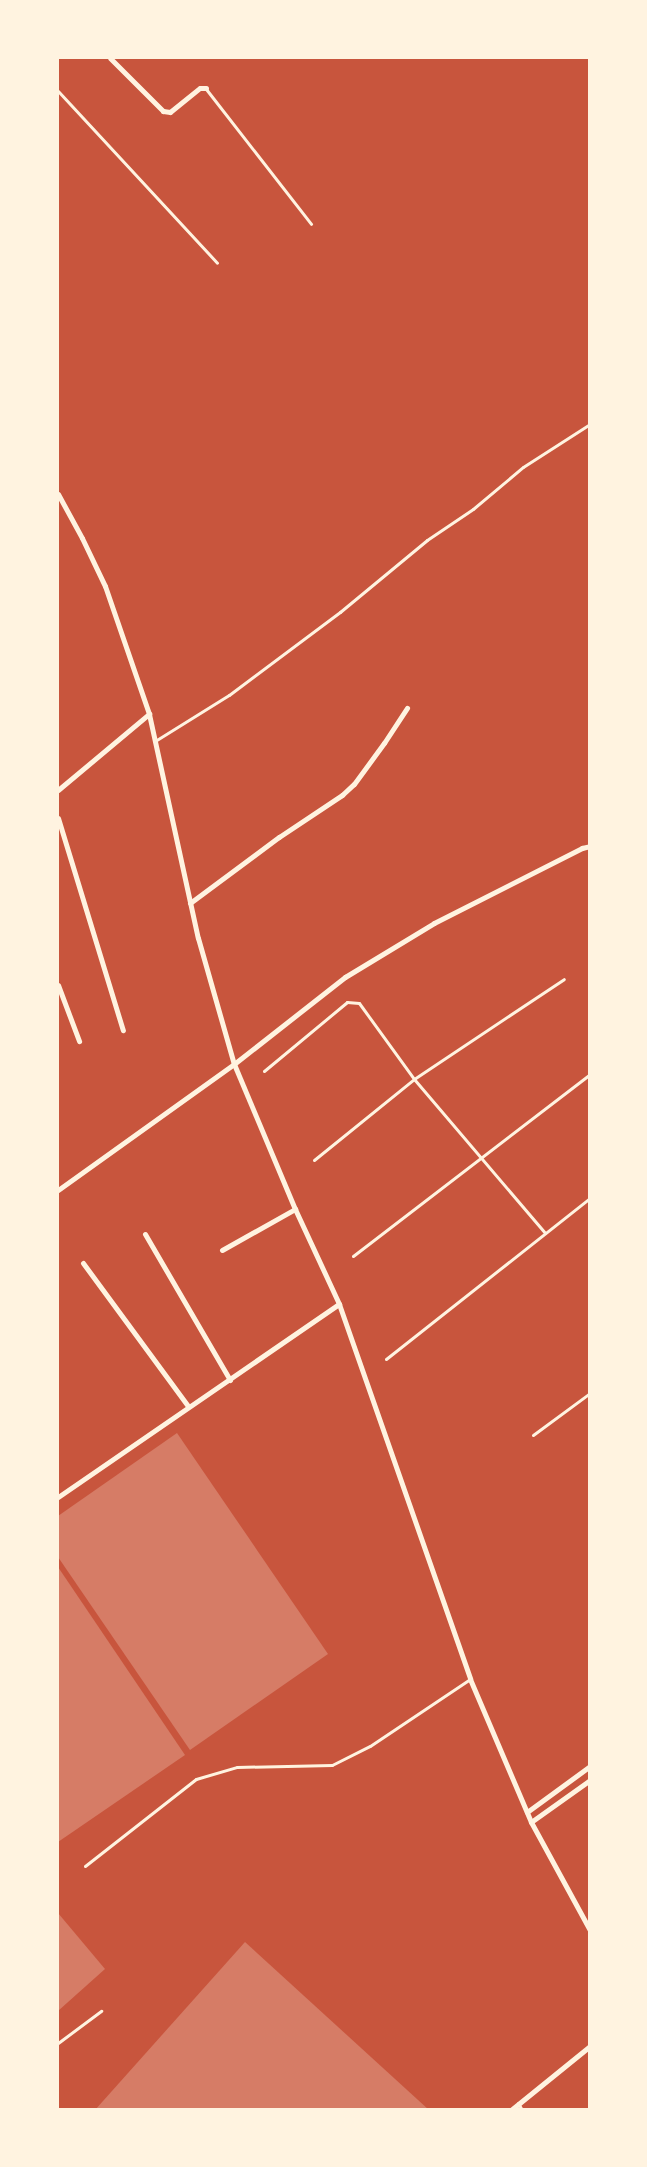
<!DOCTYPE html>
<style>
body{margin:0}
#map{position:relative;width:647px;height:2167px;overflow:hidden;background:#c8553d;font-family:"Fira Sans",sans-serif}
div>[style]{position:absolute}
.building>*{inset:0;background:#d67c66}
.service>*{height:3px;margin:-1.5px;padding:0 1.5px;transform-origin:1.5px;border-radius:1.5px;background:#fff3e0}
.minor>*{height:5px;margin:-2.5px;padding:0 2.5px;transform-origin:2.5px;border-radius:2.5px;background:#fff3e0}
span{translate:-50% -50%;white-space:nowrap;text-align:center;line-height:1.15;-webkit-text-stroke:5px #fff3e0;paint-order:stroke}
.frame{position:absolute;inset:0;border:59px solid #fff3e0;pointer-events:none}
</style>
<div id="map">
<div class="building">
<i style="clip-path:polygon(177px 1433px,328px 1654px,190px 1750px,58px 1557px,58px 1516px)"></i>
<i style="clip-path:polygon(58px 1567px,185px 1755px,58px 1842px)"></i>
<i style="clip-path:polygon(58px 1913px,105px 1969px,58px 2011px)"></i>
<i style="clip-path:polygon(245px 1942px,429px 2110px,95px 2110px)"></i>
</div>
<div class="service">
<i style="left:206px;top:89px;width:171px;rotate:52.1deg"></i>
<i style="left:58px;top:91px;width:234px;rotate:47.2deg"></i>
<i style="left:155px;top:741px;width:87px;rotate:-31.9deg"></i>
<i style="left:229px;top:695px;width:139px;rotate:-36.8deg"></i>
<i style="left:340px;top:612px;width:113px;rotate:-39.6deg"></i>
<i style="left:427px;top:540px;width:55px;rotate:-34deg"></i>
<i style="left:473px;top:509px;width:65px;rotate:-40deg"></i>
<i style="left:523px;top:467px;width:80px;rotate:-32.7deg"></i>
<i style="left:264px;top:1071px;width:108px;rotate:-39.7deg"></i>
<i style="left:347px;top:1002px;width:12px;rotate:5deg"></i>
<i style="left:359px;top:1003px;width:94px;rotate:54.1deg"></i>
<i style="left:414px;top:1079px;width:202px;rotate:49.6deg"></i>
<i style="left:314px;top:1160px;width:129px;rotate:-39deg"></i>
<i style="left:414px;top:1079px;width:180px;rotate:-33.7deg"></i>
<i style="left:353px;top:1256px;width:299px;rotate:-37.5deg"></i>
<i style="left:386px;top:1359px;width:260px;rotate:-38.3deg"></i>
<i style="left:533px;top:1435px;width:71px;rotate:-36.4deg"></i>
<i style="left:85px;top:1866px;width:141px;rotate:-38.1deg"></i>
<i style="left:196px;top:1779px;width:43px;rotate:-16.3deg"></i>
<i style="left:237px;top:1767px;width:95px;rotate:-1.2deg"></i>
<i style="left:332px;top:1765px;width:42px;rotate:-26.6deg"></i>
<i style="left:370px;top:1746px;width:120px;rotate:-33.8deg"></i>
<i style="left:58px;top:2043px;width:54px;rotate:-36.7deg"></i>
<i style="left:518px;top:2103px;width:8px;rotate:60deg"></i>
</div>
<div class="minor">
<i style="left:110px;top:58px;width:75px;rotate:45deg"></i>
<i style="left:163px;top:111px;width:7px;rotate:8deg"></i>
<i style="left:170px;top:112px;width:38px;rotate:-39deg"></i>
<i style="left:200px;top:88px;width:6px"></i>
<i style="left:58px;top:494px;width:50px;rotate:61.4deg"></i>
<i style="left:82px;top:538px;width:53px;rotate:64.4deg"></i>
<i style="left:105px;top:586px;width:135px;rotate:71deg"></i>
<i style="left:149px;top:714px;width:229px;rotate:77.7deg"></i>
<i style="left:198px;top:938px;width:131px;rotate:74.1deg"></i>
<i style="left:234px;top:1064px;width:157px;rotate:67.2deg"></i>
<i style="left:295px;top:1209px;width:105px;rotate:65.1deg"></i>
<i style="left:339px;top:1304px;width:397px;rotate:70.7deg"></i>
<i style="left:470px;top:1679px;width:155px;rotate:66.9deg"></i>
<i style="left:531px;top:1822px;width:123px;rotate:61.4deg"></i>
<i style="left:58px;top:790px;width:119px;rotate:-39.9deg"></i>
<i style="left:58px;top:818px;width:222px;rotate:73deg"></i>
<i style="left:190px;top:903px;width:111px;rotate:-36.6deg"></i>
<i style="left:279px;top:837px;width:76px;rotate:-33.7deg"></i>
<i style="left:342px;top:795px;width:16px;rotate:-43deg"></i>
<i style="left:354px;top:784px;width:51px;rotate:-53.8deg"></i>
<i style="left:384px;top:743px;width:42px;rotate:-56.7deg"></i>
<i style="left:58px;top:985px;width:60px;rotate:69.4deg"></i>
<i style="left:58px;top:1190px;width:216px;rotate:-35.6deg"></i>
<i style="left:234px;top:1064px;width:141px;rotate:-38.1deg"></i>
<i style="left:345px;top:977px;width:104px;rotate:-31.2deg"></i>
<i style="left:434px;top:923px;width:166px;rotate:-26.9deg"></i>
<i style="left:582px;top:848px;width:8px;rotate:-14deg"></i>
<i style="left:145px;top:1234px;width:169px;rotate:59.8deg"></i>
<i style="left:222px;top:1250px;width:84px;rotate:-29.3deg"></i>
<i style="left:83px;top:1263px;width:177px;rotate:53.7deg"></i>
<i style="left:58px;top:1497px;width:341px;rotate:-34.5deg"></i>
<i style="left:527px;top:1812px;width:78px;rotate:-36.1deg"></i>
<i style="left:531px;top:1822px;width:72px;rotate:-35.4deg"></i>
<i style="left:511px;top:2110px;width:102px;rotate:-39deg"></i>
</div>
<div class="frame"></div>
</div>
